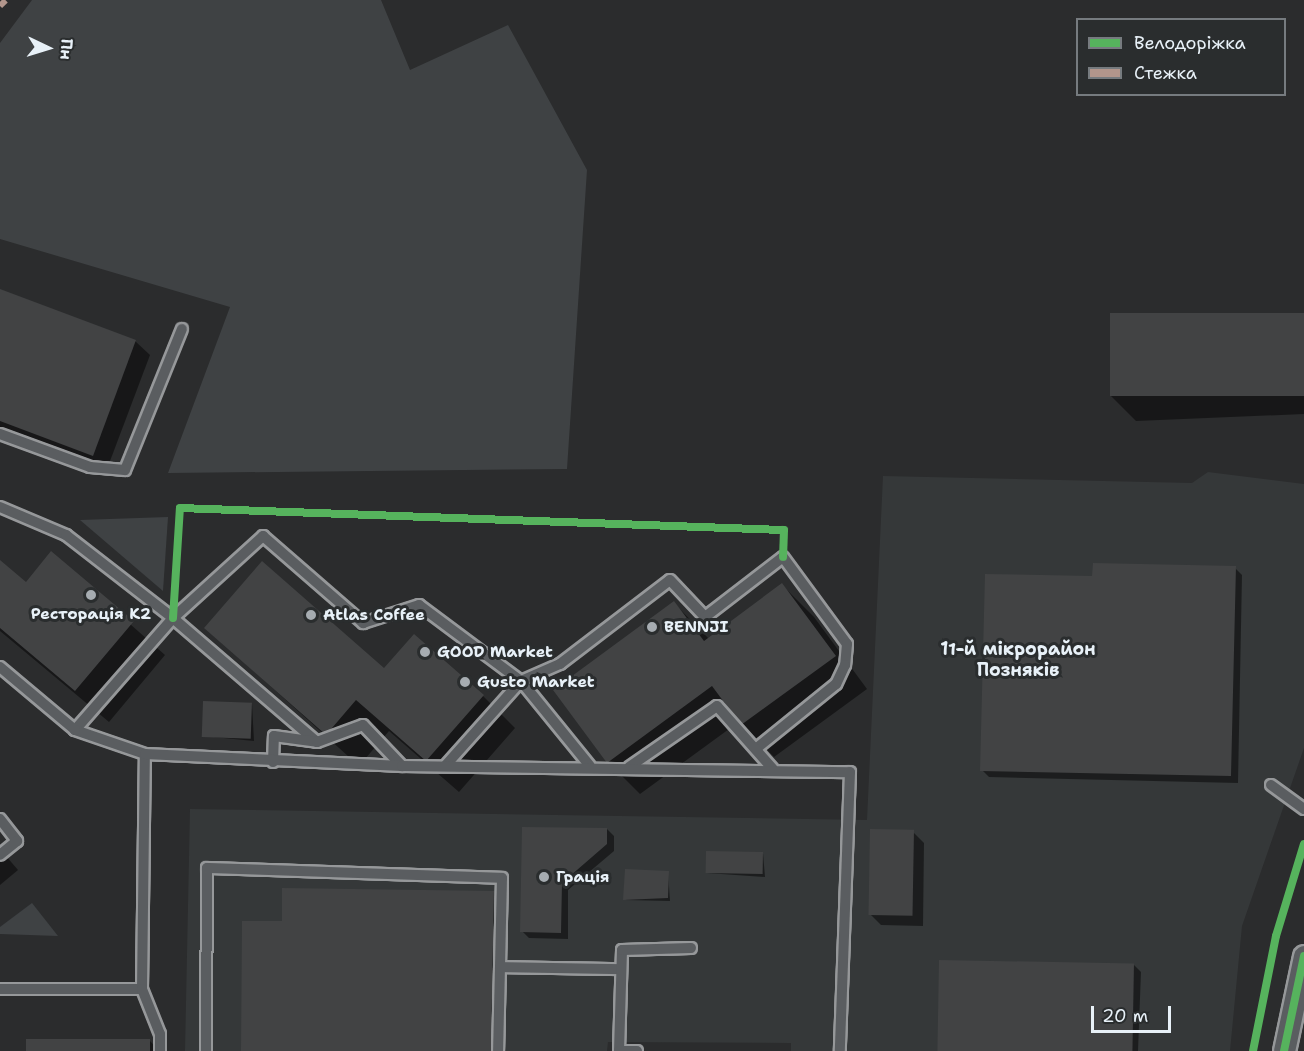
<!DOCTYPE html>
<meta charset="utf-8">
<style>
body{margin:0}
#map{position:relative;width:1304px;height:1051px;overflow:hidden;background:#2b2c2d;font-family:"Shantell Sans",sans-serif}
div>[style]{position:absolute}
.built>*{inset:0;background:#353839}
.green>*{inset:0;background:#3f4244}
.shadow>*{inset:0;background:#0007}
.building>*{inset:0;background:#424344;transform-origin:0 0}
.roads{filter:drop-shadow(2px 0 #96989a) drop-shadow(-2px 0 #96989a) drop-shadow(0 2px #96989a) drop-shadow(0 -2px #96989a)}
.service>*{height:10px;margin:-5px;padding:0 5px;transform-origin:5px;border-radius:5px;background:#5a5d60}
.minor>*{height:21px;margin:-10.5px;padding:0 10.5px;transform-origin:10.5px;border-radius:10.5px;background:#5a5d60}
.quiet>*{height:6px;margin-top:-3px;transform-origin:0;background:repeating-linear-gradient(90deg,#b2968c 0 12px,transparent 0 18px)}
.cycleway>*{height:8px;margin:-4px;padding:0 4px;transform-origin:4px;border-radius:4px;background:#56b35d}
.dots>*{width:16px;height:16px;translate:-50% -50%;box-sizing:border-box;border:3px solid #2a2d2e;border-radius:50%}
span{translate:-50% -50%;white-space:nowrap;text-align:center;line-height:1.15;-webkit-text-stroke:6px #2a2d2e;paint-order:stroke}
.poi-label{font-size:16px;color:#e8f1f8;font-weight:700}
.left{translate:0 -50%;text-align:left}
.neighbourhood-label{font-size:18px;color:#e8f1f8;font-weight:700}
.legend{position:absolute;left:1076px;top:18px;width:210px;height:78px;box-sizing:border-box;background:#2a2d2e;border:2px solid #767b7f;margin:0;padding:8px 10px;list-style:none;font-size:18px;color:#e8f1f8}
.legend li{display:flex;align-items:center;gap:12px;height:30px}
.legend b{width:30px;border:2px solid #767b7f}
.north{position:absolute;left:18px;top:18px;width:60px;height:60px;-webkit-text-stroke:4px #2a2d2e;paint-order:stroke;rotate:94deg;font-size:16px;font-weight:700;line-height:24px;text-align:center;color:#e8f1f8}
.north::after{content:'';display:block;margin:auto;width:21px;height:27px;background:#e8f1f8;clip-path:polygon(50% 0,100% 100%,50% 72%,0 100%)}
.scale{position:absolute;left:1091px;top:1006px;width:80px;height:27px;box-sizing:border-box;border:3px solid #e8f1f8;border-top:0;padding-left:8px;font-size:18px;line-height:21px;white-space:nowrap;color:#e8f1f8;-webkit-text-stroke:4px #2a2d2e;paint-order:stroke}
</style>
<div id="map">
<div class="built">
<i style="clip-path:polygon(1208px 472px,1304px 484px,1304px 748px,1242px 926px,1230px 1051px,791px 1051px,791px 1043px,608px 1042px,607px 1051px,185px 1051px,190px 809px,867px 820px,883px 476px,1192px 483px)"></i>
</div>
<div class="green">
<i style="clip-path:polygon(32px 0,381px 0,410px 70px,508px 25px,587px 170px,567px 469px,168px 473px,230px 307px,0 239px,0 43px)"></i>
<i style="clip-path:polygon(168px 517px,163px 591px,80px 520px)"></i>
<i style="clip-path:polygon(32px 903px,58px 936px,0 934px,0 927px)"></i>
</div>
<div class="shadow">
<i style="clip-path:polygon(0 290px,135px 341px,150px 355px,107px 469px,0 429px)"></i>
<i style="clip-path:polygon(1304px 315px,1304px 414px,1136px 421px,1110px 395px)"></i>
<i style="clip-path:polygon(51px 554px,165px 655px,109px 722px,0 631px,0 563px,26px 584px)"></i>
<i style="clip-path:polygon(1235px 568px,1242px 575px,1238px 783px,989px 777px,982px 770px,1094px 578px)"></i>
<i style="clip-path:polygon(782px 585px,814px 617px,867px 689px,774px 757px,740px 721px,640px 794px,608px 762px,674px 603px,709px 639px)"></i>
<i style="clip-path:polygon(206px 628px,483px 696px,515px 728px,459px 792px,389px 731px,359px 766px)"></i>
<i style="clip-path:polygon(252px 704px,254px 741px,204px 736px)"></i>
<i style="clip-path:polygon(607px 829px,614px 836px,614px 851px,568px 890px,568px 939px,529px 938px,522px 931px)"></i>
<i style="clip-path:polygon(913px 832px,924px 843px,923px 926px,881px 925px,870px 914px)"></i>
<i style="clip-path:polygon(0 849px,18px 870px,0 885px)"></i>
<i style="clip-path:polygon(763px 853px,765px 877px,707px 873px)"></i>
<i style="clip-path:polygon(668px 872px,670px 901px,625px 900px)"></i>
<i style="clip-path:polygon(493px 892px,504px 903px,502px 1051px,242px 1051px,283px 923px)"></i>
<i style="clip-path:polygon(1134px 965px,1141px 972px,1138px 1051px,938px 1051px)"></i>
<i style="clip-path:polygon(150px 1041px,159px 1051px,27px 1051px)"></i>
</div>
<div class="building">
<i style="clip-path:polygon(0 289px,136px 340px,93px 456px,0 421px)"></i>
<i style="left:1110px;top:313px;width:194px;height:83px"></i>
<i style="clip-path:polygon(51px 551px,134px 621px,75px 691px,0 628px,0 560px,26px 582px)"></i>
<i style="clip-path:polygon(262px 561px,384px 668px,414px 634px,484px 695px,426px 761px,356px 700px,326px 735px,204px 628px)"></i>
<i style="clip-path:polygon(1093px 563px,1236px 566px,1231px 776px,980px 771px,985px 574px,1092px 576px)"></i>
<i style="clip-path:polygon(782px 583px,836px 656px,741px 725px,712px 686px,607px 763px,553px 690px,674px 601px,704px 641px)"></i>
<i style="left:203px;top:701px;width:49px;height:36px;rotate:2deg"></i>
<i style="clip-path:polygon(522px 827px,607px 828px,607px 844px,562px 883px,561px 933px,520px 932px)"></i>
<i style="left:870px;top:829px;width:44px;height:86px;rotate:1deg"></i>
<i style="left:706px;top:851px;width:57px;height:22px;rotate:1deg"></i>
<i style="clip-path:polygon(625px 869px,669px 871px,668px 898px,623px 900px)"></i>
<i style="clip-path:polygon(282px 888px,494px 891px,491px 1051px,241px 1051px,242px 921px,282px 921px)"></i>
<i style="left:939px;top:960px;width:195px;height:91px;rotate:1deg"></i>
<i style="left:26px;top:1039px;width:124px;height:12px"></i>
</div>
<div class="roads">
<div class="service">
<i style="left:0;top:434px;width:96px;rotate:20.1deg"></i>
<i style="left:90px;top:467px;width:35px;rotate:5deg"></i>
<i style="left:125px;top:470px;width:152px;rotate:-68deg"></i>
<i style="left:0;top:507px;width:72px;rotate:23deg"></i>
<i style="left:66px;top:535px;width:135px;rotate:37.8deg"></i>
<i style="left:173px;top:618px;width:149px;rotate:131.2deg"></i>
<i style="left:75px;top:730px;width:74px;rotate:18.9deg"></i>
<i style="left:0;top:667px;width:98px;rotate:40deg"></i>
<i style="left:317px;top:742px;width:190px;rotate:-139.3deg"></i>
<i style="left:173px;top:618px;width:122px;rotate:-42.3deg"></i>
<i style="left:263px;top:536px;width:133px;rotate:41deg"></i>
<i style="left:363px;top:623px;width:59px;rotate:-17.8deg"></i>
<i style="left:419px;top:605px;width:127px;rotate:36.7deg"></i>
<i style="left:521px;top:681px;width:43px;rotate:-23.6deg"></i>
<i style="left:560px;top:664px;width:138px;rotate:-37.4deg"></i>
<i style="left:670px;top:580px;width:51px;rotate:46.6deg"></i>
<i style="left:705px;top:617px;width:98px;rotate:-37.6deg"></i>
<i style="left:783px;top:557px;width:108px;rotate:53.7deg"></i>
<i style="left:847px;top:644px;width:21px;rotate:95deg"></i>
<i style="left:845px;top:665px;width:21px;rotate:115deg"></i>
<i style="left:836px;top:684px;width:102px;rotate:141deg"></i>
<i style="left:273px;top:762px;width:26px;rotate:-88deg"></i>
<i style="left:274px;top:736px;width:43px;rotate:7.9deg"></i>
<i style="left:317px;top:742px;width:49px;rotate:-20.3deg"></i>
<i style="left:363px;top:725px;width:57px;rotate:46.4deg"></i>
<i style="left:445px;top:766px;width:114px;rotate:-48.2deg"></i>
<i style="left:521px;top:681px;width:109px;rotate:50.9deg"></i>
<i style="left:629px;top:767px;width:107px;rotate:-34.7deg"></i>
<i style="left:717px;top:706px;width:84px;rotate:48.4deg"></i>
<i style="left:1271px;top:785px;width:41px;rotate:36deg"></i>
<i style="left:0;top:819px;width:28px;rotate:52deg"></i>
<i style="left:17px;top:841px;width:22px;rotate:141deg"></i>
<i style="left:500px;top:967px;width:120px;rotate:1deg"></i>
<i style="left:0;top:989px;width:142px"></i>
<i style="left:142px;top:989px;width:235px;rotate:-89.3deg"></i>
<i style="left:145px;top:754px;width:257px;rotate:2.7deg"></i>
<i style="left:402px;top:766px;width:448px;rotate:0.8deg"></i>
<i style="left:850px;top:772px;width:279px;rotate:92.1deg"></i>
<i style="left:142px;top:989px;width:48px;rotate:68.2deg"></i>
<i style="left:160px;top:1034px;width:17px;rotate:90deg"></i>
<i style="left:206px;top:1051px;width:183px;rotate:-89.7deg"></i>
<i style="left:207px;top:868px;width:295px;rotate:1.9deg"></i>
<i style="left:502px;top:878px;width:173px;rotate:91.3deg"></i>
<i style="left:619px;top:1051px;width:101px;rotate:-88.3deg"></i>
<i style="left:622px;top:950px;width:69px;rotate:-1.7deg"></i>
<i style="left:619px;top:1051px;width:18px"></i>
</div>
<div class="minor">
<i style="left:1284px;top:1051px;width:97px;rotate:-78.1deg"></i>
</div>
</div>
<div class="quiet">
<i style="left:0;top:6px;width:8px;rotate:-45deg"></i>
</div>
<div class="cycleway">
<i style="left:173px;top:618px;width:110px;rotate:-86.4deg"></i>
<i style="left:180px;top:508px;width:604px;rotate:2.09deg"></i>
<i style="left:784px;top:530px;width:27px;rotate:92deg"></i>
<i style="left:1253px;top:1051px;width:117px;rotate:-78.7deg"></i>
<i style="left:1276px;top:936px;width:96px;rotate:-73.1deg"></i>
<i style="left:1284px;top:1051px;width:97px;rotate:-78.1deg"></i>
</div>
<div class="dots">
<i style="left:91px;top:595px;background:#a6acb1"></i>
<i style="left:311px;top:615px;background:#a6acb1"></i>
<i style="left:652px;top:627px;background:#a6acb1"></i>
<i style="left:425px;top:652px;background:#a6acb1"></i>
<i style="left:465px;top:682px;background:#a6acb1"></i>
<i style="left:544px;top:877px;background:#a6acb1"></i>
</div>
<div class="poi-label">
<span style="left:91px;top:614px">Ресторація K2</span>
<span class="left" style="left:323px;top:615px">Atlas Coffee</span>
<span class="left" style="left:664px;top:627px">BENNJI</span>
<span class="left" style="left:437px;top:652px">GOOD Market</span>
<span class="left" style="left:477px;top:682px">Gusto Market</span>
<span class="left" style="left:556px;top:877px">Грація</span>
</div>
<div class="neighbourhood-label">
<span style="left:1018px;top:660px">11-й мікрорайон<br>Позняків</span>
</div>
<ul class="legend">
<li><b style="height:8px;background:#56b35d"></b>Велодоріжка</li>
<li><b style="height:8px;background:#b2968c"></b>Стежка</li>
</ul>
<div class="north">Пн</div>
<div class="scale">20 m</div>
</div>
